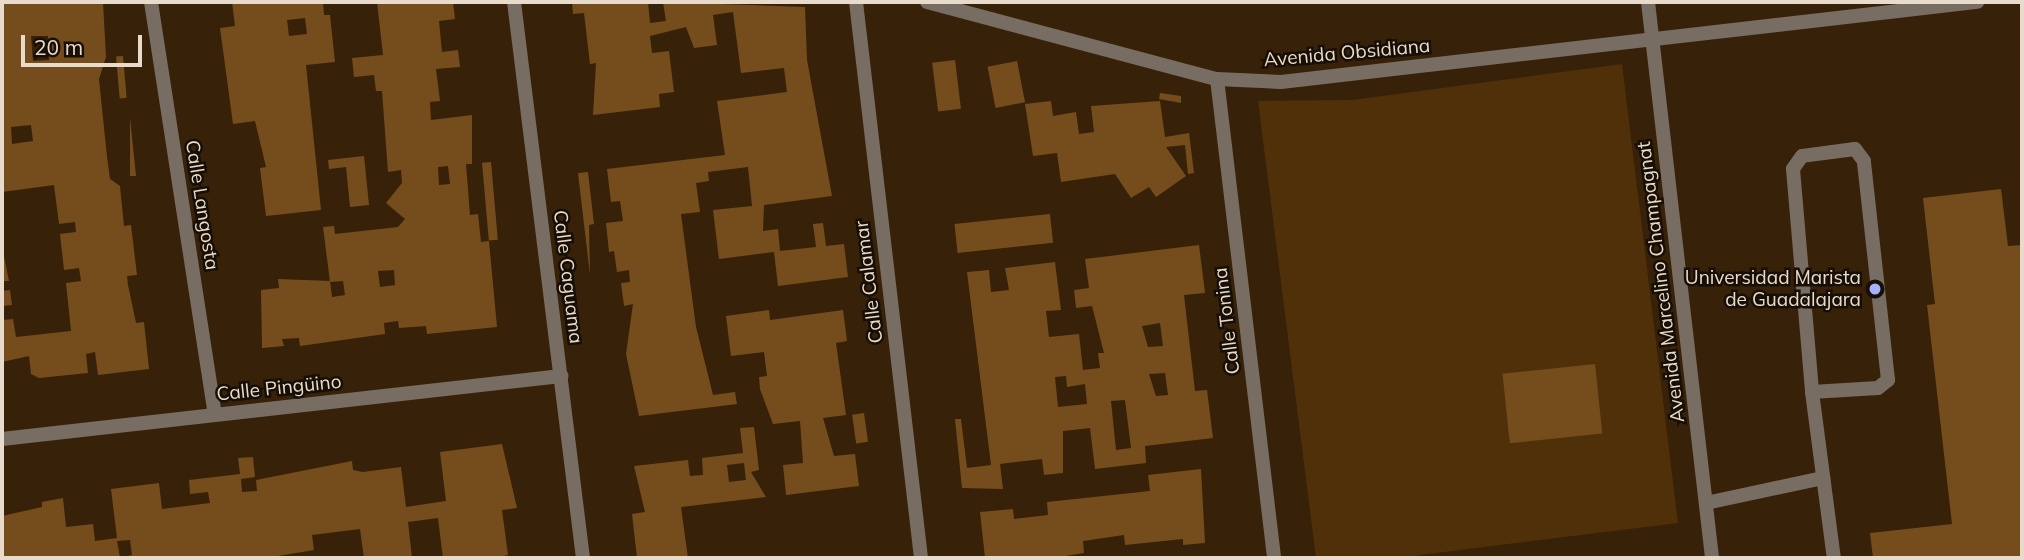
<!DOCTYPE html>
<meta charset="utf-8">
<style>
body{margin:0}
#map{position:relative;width:2024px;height:560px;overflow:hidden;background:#372209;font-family:Mulish,sans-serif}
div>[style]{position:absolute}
.green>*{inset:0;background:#4f3008}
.building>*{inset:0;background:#754d1c;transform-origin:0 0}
.lane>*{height:14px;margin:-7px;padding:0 7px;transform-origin:7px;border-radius:7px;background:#786d62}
.street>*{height:14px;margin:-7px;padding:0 7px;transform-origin:7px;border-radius:7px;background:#786d62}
.dots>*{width:19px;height:19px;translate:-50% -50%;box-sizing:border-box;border:4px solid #170e05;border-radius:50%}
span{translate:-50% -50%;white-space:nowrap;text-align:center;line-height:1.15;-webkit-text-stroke:5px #170e05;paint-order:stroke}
.street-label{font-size:19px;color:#e9dbcc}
.poi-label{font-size:19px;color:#e9dbcc}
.right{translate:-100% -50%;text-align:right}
.frame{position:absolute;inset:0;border:4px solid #e9dbcc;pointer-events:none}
.scale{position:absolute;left:21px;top:35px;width:121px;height:32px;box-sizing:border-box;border:4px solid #e9dbcc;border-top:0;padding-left:9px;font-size:21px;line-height:24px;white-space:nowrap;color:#e9dbcc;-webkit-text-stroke:5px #170e05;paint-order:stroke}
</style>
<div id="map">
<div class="green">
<i style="clip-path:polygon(1622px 64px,1678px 523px,1396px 558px,1316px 558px,1258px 101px,1352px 100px)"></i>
</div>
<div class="building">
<i style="clip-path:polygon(evenodd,4px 2px,103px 2px,106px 57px,99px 79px,107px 157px,110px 179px,120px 186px,124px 226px,131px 225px,137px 275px,127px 276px,128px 285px,136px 323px,144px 322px,149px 369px,98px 375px,95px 352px,86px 354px,88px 373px,39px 378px,31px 374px,29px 356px,2px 362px,2px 320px,13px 319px,16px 337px,71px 331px,66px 283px,81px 281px,79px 268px,64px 270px,60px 234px,76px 232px,75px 222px,59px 224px,54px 185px,2px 192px,4px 2px,31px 36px,48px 36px,49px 60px,33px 61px,31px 36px,4px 2px,31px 125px,33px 141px,12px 144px,11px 127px,31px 125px)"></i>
<i style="clip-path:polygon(evenodd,232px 2px,323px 2px,324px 15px,330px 15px,335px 62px,306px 65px,321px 210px,266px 216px,260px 168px,266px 167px,255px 121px,233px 124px,220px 28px,235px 26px,232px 2px,305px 18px,307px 34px,289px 36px,287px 20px,305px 18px)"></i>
<i style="clip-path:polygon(evenodd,377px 2px,453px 2px,455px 19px,439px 21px,442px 52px,458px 50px,460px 67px,436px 69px,440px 101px,430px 102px,431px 120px,472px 115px,472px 164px,466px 164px,470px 215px,478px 214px,481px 242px,489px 241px,497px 327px,427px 334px,426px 326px,399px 328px,398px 321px,384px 323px,385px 334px,300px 346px,299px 338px,282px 339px,284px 346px,262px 348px,261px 290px,279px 288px,278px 279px,330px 281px,332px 297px,345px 295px,343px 281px,330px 282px,323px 227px,334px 226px,335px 234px,398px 227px,405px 219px,386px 203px,402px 183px,401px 170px,388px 172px,382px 91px,376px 91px,374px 75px,354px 77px,352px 58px,383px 55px,377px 2px,448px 166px,450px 184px,439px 185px,438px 167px,448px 166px,377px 2px,394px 270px,395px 285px,380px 287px,378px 271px,394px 270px)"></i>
<i style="clip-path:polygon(572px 2px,648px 2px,650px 23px,666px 21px,663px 2px,805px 7px,807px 60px,832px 196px,764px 205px,763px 231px,778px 229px,780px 251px,816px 247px,813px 224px,823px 223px,826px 246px,844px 244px,848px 277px,778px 286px,774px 252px,719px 259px,713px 210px,752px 206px,748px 167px,708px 172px,709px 181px,696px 183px,700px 212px,681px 214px,696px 327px,713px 395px,735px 392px,737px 404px,639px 416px,626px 354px,633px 304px,624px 306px,621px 283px,630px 282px,629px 270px,617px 272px,614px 251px,609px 252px,606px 223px,623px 221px,620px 201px,611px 202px,607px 169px,725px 155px,717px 101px,787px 92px,784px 68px,741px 73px,733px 12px,713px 15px,717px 45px,694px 48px,686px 27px,650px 36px,652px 53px,669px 51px,674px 92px,659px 94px,660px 107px,593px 115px,596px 63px,590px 64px,584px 13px,573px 14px)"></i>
<i style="left:123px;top:56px;width:42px;height:7px;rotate:85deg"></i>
<i style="left:955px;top:60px;width:49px;height:23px;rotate:83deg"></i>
<i style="left:1017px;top:61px;width:42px;height:30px;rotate:79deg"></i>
<i style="clip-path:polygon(1160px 93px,1181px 96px,1181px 103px,1159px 99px)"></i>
<i style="clip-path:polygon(1051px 101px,1053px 116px,1076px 112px,1079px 134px,1094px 132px,1091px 106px,1160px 101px,1165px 137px,1189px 133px,1194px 173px,1188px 174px,1185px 145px,1166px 147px,1186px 176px,1156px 197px,1149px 187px,1131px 198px,1115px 174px,1061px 182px,1057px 153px,1033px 156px,1025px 104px)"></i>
<i style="clip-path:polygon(130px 117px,136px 176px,130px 176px)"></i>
<i style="clip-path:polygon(364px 156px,369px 205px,350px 207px,346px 167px,329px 169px,328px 160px)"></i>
<i style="left:491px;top:162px;width:78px;height:9px;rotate:85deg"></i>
<i style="clip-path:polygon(588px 172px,594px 224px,589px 225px,590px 275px,578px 173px)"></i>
<i style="clip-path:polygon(2001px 189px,2008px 246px,2022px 245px,2022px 558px,1873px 558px,1870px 533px,1952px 524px,1927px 305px,1935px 304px,1923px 198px)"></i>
<i style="left:1050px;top:214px;width:29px;height:96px;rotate:84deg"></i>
<i style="clip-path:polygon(evenodd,1199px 245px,1205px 293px,1184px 295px,1195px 391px,1207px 390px,1213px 438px,1145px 446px,1146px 463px,1095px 469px,1090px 428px,1063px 431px,1063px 473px,1044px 475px,1042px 459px,1000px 464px,1003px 489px,962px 488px,955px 419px,961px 419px,967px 468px,991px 465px,967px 272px,989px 270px,991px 292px,1009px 290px,1005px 268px,1055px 262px,1061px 310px,1046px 311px,1049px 337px,1079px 334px,1083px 370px,1100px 368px,1098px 353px,1104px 353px,1092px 306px,1076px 308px,1074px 290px,1089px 288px,1085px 259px,1199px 245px,1160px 323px,1163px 346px,1148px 347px,1142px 326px,1160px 323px,1199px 245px,1165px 373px,1168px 395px,1156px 396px,1149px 374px,1165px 373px,1199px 245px,1066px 376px,1067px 387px,1085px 384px,1087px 404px,1058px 407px,1055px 377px,1066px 376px,1199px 245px,1125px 400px,1131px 448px,1116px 450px,1111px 401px,1125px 400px)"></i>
<i style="clip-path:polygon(2px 246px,9px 281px,2px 281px)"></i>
<i style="clip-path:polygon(10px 290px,12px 305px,2px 306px,2px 291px)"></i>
<i style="clip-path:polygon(769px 310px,770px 320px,843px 310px,847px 341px,836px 343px,846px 415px,823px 418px,834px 456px,855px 454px,859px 486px,786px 495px,783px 465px,803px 463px,800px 421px,773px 424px,760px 389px,759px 377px,767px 376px,764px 352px,731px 356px,726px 316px)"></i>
<i style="left:1595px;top:364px;width:70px;height:93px;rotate:84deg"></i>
<i style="left:864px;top:413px;width:29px;height:12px;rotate:82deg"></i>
<i style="clip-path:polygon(evenodd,754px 427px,759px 470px,751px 472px,766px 497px,681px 507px,688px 558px,637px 558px,632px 514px,645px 512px,634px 466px,688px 460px,690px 476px,703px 475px,702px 458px,743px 453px,740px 428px,754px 427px,744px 463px,746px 480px,729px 482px,727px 465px,744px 463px)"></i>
<i style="clip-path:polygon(502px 444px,517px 508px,502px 510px,508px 555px,496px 558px,443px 558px,438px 518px,408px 522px,412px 558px,364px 558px,360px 529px,312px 535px,314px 550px,266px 558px,120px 558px,132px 555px,130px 540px,117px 541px,120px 558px,2px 558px,2px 516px,42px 507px,42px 502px,63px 498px,66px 527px,93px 524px,95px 541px,117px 538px,111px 489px,159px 483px,162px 509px,210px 503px,208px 492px,190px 494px,189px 480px,240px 474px,238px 458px,253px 457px,255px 477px,241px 479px,242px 492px,257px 491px,256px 480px,352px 461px,353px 470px,363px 472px,401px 467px,406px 507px,446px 501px,440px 452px)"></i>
<i style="clip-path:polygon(1201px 469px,1205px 543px,1183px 545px,1183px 539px,1125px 545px,1124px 535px,1083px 541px,1084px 553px,1053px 558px,985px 558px,980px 512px,1013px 509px,1014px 519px,1048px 515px,1047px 502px,1150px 491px,1148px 475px)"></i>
</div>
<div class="lane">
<i style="left:1812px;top:392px;width:66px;rotate:-3.5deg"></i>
<i style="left:1878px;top:388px;width:13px;rotate:-39deg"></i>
<i style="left:1888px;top:380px;width:220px;rotate:-96.3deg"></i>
<i style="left:1864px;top:161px;width:15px;rotate:-127deg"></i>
<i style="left:1855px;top:149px;width:53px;rotate:172.5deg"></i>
<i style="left:1802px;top:156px;width:16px;rotate:125deg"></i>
<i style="left:1793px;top:169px;width:224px;rotate:85.1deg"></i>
<i style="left:1812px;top:392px;width:167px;rotate:82.5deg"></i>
<i style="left:1706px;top:503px;width:120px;rotate:-12.1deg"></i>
</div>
<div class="street">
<i style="left:151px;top:2px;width:417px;rotate:81.2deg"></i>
<i style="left:514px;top:2px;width:560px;rotate:82.93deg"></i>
<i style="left:856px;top:2px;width:560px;rotate:83.33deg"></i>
<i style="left:927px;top:2px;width:300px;rotate:14.9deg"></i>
<i style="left:1217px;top:79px;width:64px;rotate:2.7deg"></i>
<i style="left:1281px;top:82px;width:701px;rotate:-6.56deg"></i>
<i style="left:1648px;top:2px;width:560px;rotate:83.43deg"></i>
<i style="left:1217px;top:79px;width:482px;rotate:83.2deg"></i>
<i style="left:2px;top:439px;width:563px;rotate:-6.43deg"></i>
</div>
<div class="dots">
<i style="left:1875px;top:289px;background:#a7b1fc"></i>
</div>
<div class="street-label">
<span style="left:1347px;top:53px;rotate:-5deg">Avenida Obsidiana</span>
<span style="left:202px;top:205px;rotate:81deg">Calle Langosta</span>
<span style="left:568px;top:277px;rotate:83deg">Calle Caguama</span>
<span style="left:869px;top:282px;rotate:-97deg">Calle Calamar</span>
<span style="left:1661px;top:282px;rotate:-97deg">Avenida Marcelino Champagnat</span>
<span style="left:1227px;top:321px;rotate:-97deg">Calle Tonina</span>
<span style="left:279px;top:388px;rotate:-6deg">Calle Pingüino</span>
</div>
<div class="poi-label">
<span class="right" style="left:1861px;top:289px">Universidad Marista<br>de Guadalajara</span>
</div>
<div class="frame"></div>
<div class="scale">20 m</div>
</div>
